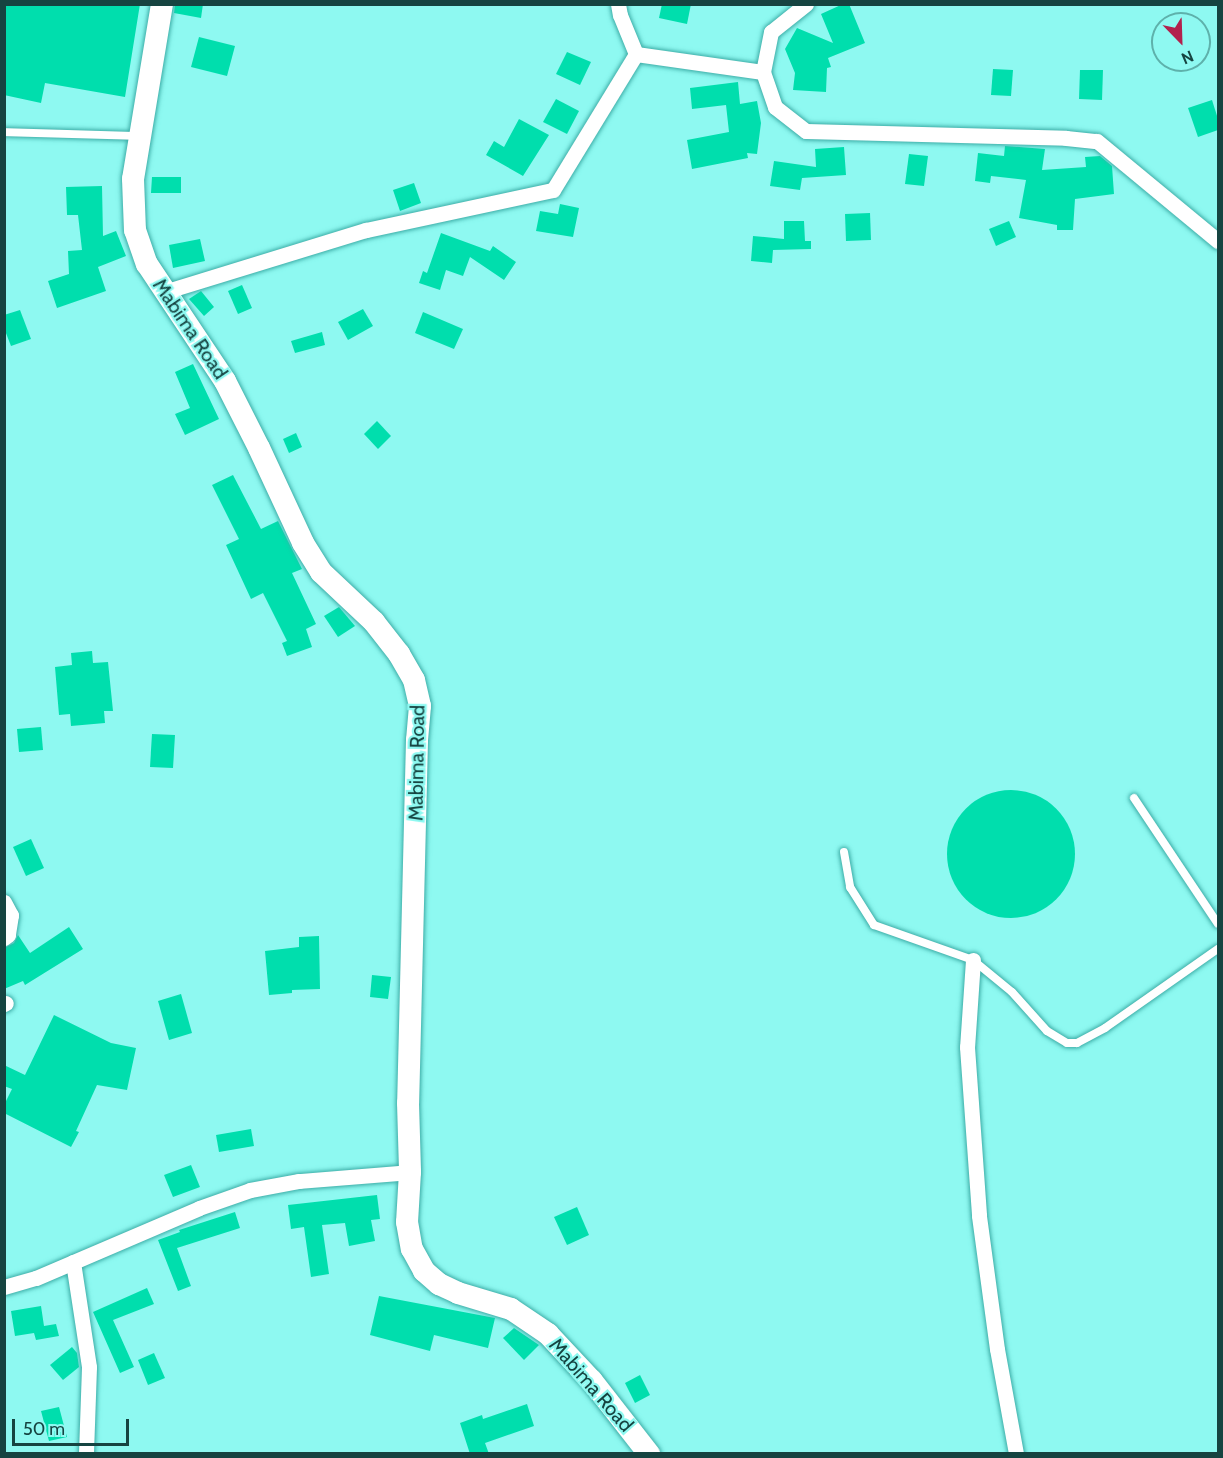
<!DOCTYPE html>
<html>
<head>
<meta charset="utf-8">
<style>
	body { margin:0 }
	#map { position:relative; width:1223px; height:1458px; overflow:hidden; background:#8ef9f1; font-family:Cabin,sans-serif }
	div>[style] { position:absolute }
	.building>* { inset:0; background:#00dead }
	.round { border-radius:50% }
	.roads { filter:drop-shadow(0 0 2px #3dada7) drop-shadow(0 0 2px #3dada7) }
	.service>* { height:8px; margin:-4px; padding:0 4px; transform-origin:4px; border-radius:4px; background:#fff }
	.minor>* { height:15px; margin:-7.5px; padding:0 7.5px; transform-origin:7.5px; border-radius:7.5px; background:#fff }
	.primary>* { height:22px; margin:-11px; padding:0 11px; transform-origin:11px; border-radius:11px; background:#fff }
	span { translate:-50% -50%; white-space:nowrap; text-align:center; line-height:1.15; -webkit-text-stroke:4.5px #8ef9f1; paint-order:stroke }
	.street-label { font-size:20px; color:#164441 }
	.frame { position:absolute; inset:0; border:6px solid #164441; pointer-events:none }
	.north { position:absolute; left:1151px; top:12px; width:60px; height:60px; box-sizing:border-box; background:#8ef9f1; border:2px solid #5eb1ab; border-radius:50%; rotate:157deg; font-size:16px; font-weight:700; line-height:24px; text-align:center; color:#164441 }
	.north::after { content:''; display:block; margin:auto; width:21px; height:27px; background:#b2214d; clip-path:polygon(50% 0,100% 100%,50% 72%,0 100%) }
	.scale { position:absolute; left:12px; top:1419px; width:117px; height:27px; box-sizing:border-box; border:3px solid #164441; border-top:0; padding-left:8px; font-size:18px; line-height:21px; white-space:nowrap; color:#164441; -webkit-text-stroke:4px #8ef9f1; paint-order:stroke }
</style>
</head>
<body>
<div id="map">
	<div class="building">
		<i style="clip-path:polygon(4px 4px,140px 4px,125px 97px,45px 83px,41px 103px,4px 95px)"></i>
		<i style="clip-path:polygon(175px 4px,203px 4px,201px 18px,174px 13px)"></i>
		<i style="clip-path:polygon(662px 4px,691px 4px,687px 24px,659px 18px)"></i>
		<i style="clip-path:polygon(843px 4px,849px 4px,865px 43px,828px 58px,831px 67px,827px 68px,826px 92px,793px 90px,795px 73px,785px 49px,797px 28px,833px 43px,821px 14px)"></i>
		<i style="clip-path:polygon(199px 37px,235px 46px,227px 76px,191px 67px)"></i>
		<i style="clip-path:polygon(567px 52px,591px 62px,580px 85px,556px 74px)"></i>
		<i style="clip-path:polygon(993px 69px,1013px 70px,1011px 96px,991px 95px)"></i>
		<i style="clip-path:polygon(1080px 70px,1103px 70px,1102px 100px,1079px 99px)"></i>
		<i style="clip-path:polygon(738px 82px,740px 104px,757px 101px,761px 123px,757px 154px,747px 153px,748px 158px,692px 169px,687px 140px,729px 132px,726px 105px,692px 109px,690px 88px)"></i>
		<i style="clip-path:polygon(556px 99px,579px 111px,567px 134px,543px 122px)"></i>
		<i style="clip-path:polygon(1212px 100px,1218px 119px,1218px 130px,1198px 137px,1188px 108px)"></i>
		<i style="clip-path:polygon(519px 119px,549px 135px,523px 176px,486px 155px,494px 141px,504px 147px)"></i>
		<i style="clip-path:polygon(1005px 146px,1045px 149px,1042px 170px,1086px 167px,1085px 157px,1100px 156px,1112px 166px,1114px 194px,1075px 199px,1073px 230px,1057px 230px,1057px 225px,1019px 218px,1026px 180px,991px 176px,990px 183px,975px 181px,978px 153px,1004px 156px)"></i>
		<i style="clip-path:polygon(844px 147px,846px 175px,802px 178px,800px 190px,770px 186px,774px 161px,816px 167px,815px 149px)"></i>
		<i style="clip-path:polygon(909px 154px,928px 156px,924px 186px,905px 184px)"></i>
		<i style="clip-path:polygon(152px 177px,181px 177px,181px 193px,151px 193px)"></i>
		<i style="clip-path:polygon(414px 183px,421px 203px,400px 211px,393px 190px)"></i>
		<i style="clip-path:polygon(102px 186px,103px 236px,116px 231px,126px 256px,98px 267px,106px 291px,57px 308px,48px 281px,69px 274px,68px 251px,82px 250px,78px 215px,67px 215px,66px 187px)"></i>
		<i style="clip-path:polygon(560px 204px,579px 208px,573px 237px,536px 231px,540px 211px,558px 214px)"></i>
		<i style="clip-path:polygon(870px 213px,871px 240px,846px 241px,845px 214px)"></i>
		<i style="clip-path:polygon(784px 221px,804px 221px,805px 241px,811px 241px,811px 249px,773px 250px,772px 263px,751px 261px,753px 236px,784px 239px)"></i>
		<i style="clip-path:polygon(1009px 221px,1016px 237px,996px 246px,989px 229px)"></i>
		<i style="clip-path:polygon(441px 233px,490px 251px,493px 246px,516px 262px,504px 280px,470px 257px,463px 276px,446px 270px,440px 290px,419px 283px,423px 271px,427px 273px)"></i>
		<i style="clip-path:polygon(200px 239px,205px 261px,173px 268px,169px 245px)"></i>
		<i style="clip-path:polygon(242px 285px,252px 308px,238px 314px,228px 291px)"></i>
		<i style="clip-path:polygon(201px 291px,214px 307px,204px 316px,189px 299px)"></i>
		<i style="clip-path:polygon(363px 309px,373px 326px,348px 340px,338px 322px)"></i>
		<i style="clip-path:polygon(20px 310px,31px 339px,11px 346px,4px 328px,4px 315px)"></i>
		<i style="clip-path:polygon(423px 312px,463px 329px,454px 349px,415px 333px)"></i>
		<i style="clip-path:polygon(322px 332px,325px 345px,295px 353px,291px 341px)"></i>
		<i style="clip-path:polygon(193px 364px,219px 419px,185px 435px,175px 414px,190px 408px,175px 372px)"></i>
		<i style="clip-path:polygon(377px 421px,391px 436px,378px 449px,364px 434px)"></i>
		<i style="clip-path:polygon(296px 433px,302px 447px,289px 453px,283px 439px)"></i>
		<i style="clip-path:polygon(233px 475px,261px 529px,278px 521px,302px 569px,292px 573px,316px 624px,306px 629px,312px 647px,287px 656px,282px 643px,287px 641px,263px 593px,251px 599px,226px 545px,239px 539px,212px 485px)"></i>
		<i style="clip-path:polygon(339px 607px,355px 626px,338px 637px,324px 616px)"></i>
		<i style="clip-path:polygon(92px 651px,93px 663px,108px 662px,113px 711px,104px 711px,105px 723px,71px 726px,70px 714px,59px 715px,55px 667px,72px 665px,71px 653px)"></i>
		<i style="clip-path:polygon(41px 727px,43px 750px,19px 752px,17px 729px)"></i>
		<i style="clip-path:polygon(152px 734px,175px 735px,173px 768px,150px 767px)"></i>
		<i class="round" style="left:947px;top:790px;width:128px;height:128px"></i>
		<i style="clip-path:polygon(31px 839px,44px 868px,26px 876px,13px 847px)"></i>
		<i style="clip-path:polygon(69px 927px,83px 949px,25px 985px,23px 981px,4px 989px,4px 948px,14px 943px,18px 935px,30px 953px)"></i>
		<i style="clip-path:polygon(319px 936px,320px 989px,292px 990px,292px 993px,269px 995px,265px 951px,299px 947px,299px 937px)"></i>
		<i style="clip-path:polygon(372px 975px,391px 977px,388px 999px,370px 997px)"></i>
		<i style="clip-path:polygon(181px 994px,192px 1033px,169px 1040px,158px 1001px)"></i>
		<i style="clip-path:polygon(54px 1015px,111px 1043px,136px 1048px,127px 1090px,97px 1085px,76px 1131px,79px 1132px,71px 1147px,4px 1113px,4px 1105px,12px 1089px,4px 1086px,4px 1065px,25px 1075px)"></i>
		<i style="clip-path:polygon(251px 1129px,254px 1146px,219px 1152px,216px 1135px)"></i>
		<i style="clip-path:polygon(191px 1165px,200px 1187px,173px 1197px,164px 1175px)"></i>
		<i style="clip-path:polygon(377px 1195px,380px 1219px,371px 1220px,375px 1241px,349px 1246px,345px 1223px,322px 1225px,329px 1274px,311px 1277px,304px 1227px,291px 1229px,288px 1205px)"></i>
		<i style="clip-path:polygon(577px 1207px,589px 1235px,567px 1245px,554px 1217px)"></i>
		<i style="clip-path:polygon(235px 1212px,240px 1228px,177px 1248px,191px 1286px,178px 1291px,158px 1240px,180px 1232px,179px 1230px)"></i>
		<i style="clip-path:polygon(147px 1288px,154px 1304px,113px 1320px,134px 1367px,120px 1373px,93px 1312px)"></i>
		<i style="clip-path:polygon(379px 1296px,495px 1318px,488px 1348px,434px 1335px,430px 1351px,370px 1335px)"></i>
		<i style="clip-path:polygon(41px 1306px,44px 1326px,56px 1324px,59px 1336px,36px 1340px,34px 1333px,15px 1336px,11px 1311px)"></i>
		<i style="clip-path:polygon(514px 1328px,539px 1345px,524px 1360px,503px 1338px)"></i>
		<i style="clip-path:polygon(72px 1347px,77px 1353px,79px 1367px,63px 1380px,50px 1365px)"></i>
		<i style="clip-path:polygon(154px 1353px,165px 1378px,148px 1385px,138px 1360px)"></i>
		<i style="clip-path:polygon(640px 1375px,650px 1395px,635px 1403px,625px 1383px)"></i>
		<i style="clip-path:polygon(527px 1404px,534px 1426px,485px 1443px,489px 1454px,470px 1454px,460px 1423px,482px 1415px,483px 1419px)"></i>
		<i style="clip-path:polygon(59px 1407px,67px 1437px,49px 1441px,41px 1411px)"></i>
	</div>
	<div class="roads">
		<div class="service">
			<i style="left:4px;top:132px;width:135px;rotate:1.7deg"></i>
			<i style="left:1134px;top:798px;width:151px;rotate:56.3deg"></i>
			<i style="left:844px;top:852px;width:36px;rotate:80deg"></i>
			<i style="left:850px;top:887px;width:45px;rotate:57.7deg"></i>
			<i style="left:874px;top:925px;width:105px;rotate:19.5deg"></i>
			<i style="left:973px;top:960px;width:50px;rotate:39.4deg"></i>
			<i style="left:1012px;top:992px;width:52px;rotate:48.1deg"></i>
			<i style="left:1047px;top:1031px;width:23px;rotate:31deg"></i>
			<i style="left:1067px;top:1043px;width:10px"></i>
			<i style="left:1077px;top:1043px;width:32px;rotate:-28deg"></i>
			<i style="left:1105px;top:1028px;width:138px;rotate:-35deg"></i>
		</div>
		<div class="minor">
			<i style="left:618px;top:4px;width:11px;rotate:80deg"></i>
			<i style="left:620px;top:15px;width:42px;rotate:67.7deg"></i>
			<i style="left:763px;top:72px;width:37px;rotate:71deg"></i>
			<i style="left:775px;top:107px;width:39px;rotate:38deg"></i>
			<i style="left:806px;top:131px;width:260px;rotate:1.5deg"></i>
			<i style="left:1066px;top:138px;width:31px;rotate:6deg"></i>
			<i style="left:1097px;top:141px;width:157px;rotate:39.6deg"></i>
			<i style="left:164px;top:292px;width:211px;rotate:-17.1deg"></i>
			<i style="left:366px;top:230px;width:191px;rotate:-12.1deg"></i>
			<i style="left:553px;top:190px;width:159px;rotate:-58.6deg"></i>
			<i style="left:636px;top:54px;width:128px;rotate:8.1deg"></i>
			<i style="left:763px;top:72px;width:41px;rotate:-78.7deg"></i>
			<i style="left:771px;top:32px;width:45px;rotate:-38.7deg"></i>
			<i style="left:4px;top:902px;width:15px;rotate:62deg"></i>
			<i style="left:11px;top:915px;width:20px;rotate:99deg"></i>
			<i style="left:8px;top:935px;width:5px;rotate:143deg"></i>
			<i style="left:973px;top:960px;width:87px;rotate:93.9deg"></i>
			<i style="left:967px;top:1047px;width:169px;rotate:85.9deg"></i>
			<i style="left:979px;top:1216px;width:134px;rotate:82.3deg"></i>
			<i style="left:997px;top:1349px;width:107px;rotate:79.7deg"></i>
			<i style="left:4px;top:1004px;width:2px;rotate:-27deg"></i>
			<i style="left:73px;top:1262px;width:106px;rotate:81.3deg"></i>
			<i style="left:89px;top:1367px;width:87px;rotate:92deg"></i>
			<i style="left:4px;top:1287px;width:33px;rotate:-16deg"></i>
			<i style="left:36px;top:1278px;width:177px;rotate:-23.2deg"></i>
			<i style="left:199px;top:1208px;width:54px;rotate:-19.4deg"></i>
			<i style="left:250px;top:1190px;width:50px;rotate:-10.4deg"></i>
			<i style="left:299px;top:1181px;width:111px;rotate:-4.6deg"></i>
		</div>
		<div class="primary">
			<i style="left:162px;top:4px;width:177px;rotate:99.4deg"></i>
			<i style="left:133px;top:179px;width:51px;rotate:87.8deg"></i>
			<i style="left:135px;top:230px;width:36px;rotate:71deg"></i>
			<i style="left:147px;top:264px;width:141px;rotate:56.3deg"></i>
			<i style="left:225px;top:381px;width:75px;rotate:63.1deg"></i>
			<i style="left:259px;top:448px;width:105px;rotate:65.1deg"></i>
			<i style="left:303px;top:543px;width:34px;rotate:58deg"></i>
			<i style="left:321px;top:572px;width:73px;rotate:43.3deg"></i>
			<i style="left:374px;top:622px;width:41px;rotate:52deg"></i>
			<i style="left:399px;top:654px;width:30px;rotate:60deg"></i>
			<i style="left:414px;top:680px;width:27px;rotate:77deg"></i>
			<i style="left:420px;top:706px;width:34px;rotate:95deg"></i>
			<i style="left:417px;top:740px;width:363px;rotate:91.4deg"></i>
			<i style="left:408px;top:1103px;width:69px;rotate:88.3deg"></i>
			<i style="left:410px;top:1172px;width:50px;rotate:93.4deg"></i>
			<i style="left:407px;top:1222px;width:27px;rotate:80deg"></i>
			<i style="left:412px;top:1249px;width:25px;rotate:61deg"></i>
			<i style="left:424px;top:1271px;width:20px;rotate:41deg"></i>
			<i style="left:439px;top:1284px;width:21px;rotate:25deg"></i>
			<i style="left:458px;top:1293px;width:55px;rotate:16.8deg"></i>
			<i style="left:511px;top:1309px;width:45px;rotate:34deg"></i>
			<i style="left:548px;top:1334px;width:64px;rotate:46.9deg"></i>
			<i style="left:592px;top:1381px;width:93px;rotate:52deg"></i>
		</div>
	</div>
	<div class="street-label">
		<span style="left:190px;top:329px;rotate:56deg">Mabima Road</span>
		<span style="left:417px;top:763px;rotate:-89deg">Mabima Road</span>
		<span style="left:591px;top:1385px;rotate:49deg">Mabima Road</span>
	</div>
	<div class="frame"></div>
	<div class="north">N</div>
	<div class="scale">50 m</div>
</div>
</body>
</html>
